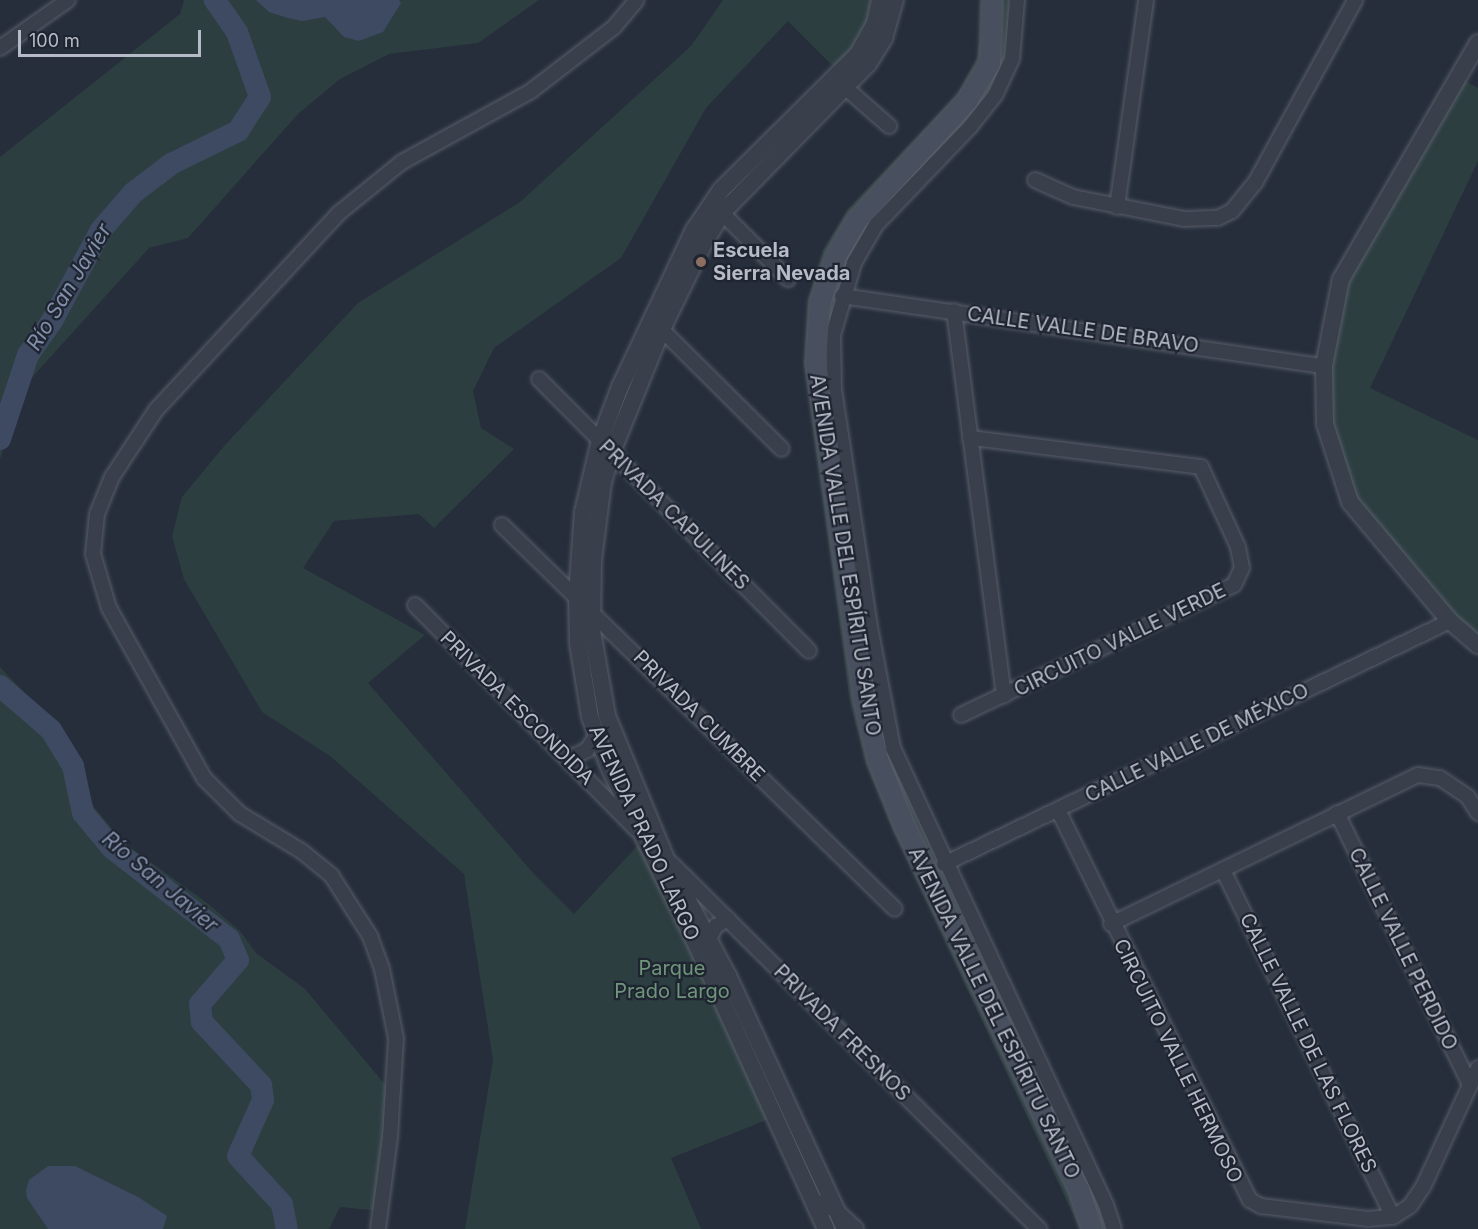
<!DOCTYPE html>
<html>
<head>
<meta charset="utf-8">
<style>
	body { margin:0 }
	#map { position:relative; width:1478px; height:1229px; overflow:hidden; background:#262e3b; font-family:Inter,sans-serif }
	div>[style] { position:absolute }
	.green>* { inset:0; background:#2c3e40 }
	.water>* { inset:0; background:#3e4a62 }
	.river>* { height:22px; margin:-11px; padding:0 11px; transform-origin:11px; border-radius:11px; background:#3e4a62 }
	.roads { filter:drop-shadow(0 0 2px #585e69) drop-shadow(0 0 2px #585e69) }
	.minor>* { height:14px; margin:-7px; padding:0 7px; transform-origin:7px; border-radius:7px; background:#3a404b }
	.tertiary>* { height:16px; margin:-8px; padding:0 8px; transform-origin:8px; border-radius:8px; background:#3a404b }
	.secondary>* { height:20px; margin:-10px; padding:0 10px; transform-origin:10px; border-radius:10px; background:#484f5e }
	.dots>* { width:16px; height:16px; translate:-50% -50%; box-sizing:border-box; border:3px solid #1f2530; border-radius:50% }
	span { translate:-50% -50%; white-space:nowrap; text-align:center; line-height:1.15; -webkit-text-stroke:4.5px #1f2530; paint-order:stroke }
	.poi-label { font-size:20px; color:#b6bbc7; font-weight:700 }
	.left { translate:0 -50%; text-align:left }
	.street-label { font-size:20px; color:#b6bbc7 }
	.park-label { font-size:20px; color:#6f957b }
	.water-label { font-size:21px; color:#818fab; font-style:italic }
	.scale { position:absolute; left:18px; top:30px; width:183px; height:27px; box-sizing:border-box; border:3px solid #b6bbc7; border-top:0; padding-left:8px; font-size:18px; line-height:21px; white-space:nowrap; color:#b6bbc7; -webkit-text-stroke:4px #1f2530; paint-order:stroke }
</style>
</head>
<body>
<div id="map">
	<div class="green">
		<i style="clip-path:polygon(184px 0,539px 0,478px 43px,389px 54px,340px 79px,298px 114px,188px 238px,149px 248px,27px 383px,0 459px,0 157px,180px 14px)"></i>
		<i style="clip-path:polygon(723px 0,880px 0,875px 23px,837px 70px,788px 21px,706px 108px,621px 258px,494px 348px,473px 391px,481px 428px,514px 449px,434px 528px,419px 514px,334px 521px,303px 568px,425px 635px,368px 683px,534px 874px,574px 914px,642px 841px,779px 1115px,671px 1158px,701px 1229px,465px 1229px,493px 1060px,464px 874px,330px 756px,262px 712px,184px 579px,172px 536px,182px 497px,225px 445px,358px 303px,520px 202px,691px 46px)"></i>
		<i style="clip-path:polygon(984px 0,1017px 0,1018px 15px,996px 94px,876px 225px,833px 335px,893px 748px,1114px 1229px,1080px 1229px,894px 833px,866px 764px,850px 701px,804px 364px,808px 299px,823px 250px,848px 209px,958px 93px,976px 59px,986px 12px)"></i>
		<i style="clip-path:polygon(1458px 77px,1478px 88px,1478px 161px,1370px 388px,1478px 440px,1478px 645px,1368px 528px,1325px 424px,1341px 279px)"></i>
		<i style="clip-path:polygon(0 667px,68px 738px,94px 807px,123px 842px,207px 903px,240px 931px,256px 953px,305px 989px,393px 1094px,381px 1211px,340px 1207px,329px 1229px,0 1229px)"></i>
	</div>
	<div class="water">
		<i style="clip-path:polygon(256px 0,399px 0,401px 3px,383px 32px,359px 41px,344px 37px,325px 17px,302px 21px,288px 18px,269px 12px)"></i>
		<i style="clip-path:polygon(48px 1166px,75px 1166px,138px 1197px,167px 1216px,163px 1229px,48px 1229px,27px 1198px,26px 1190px,29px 1180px)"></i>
	</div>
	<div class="river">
		<i style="left:0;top:439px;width:89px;rotate:-71.6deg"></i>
		<i style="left:28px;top:355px;width:42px;rotate:-54.8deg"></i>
		<i style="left:52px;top:321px;width:103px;rotate:-61.7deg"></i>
		<i style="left:101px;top:230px;width:49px;rotate:-49.1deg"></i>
		<i style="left:133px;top:193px;width:48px;rotate:-37.3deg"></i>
		<i style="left:171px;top:164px;width:75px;rotate:-26.2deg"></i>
		<i style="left:238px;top:131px;width:40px;rotate:-57.1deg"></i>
		<i style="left:260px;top:97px;width:69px;rotate:-109.5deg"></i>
		<i style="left:237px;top:32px;width:39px;rotate:-125deg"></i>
		<i style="left:0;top:686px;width:67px;rotate:40.8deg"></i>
		<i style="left:51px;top:730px;width:42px;rotate:58.6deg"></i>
		<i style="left:73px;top:766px;width:48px;rotate:78deg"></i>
		<i style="left:83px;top:813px;width:45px;rotate:50.4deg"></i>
		<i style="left:112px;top:848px;width:148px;rotate:37.9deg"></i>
		<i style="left:229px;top:939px;width:23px;rotate:67deg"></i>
		<i style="left:238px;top:960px;width:58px;rotate:130.8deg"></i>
		<i style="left:200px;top:1004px;width:18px;rotate:84deg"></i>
		<i style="left:202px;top:1022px;width:86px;rotate:46.9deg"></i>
		<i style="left:261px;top:1085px;width:15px;rotate:82deg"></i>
		<i style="left:263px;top:1100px;width:61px;rotate:114.1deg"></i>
		<i style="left:238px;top:1156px;width:65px;rotate:47.5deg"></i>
		<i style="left:282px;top:1204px;width:25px;rotate:79deg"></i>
	</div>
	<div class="roads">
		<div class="minor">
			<i style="left:1017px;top:0;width:59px;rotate:94.8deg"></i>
			<i style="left:1012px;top:59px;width:38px;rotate:115deg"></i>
			<i style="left:996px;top:94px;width:42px;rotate:128.2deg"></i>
			<i style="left:970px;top:127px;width:136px;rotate:133.8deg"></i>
			<i style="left:876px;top:225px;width:44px;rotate:120.1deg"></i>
			<i style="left:854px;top:263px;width:75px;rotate:106.3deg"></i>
			<i style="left:833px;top:335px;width:54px;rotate:88.9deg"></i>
			<i style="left:834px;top:389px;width:241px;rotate:81.4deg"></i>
			<i style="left:870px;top:627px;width:123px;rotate:79.2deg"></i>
			<i style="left:893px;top:748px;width:504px;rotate:65.01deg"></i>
			<i style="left:1106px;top:1205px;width:25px;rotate:72deg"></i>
			<i style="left:0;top:48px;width:83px;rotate:-35.2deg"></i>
			<i style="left:839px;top:82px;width:67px;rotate:41.3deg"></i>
			<i style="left:1035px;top:180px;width:42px;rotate:24.1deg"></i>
			<i style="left:1073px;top:197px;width:113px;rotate:11.2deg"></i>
			<i style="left:1184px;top:219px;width:34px;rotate:-2deg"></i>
			<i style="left:1218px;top:218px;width:16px;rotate:-27deg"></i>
			<i style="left:1232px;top:211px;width:36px;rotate:-51deg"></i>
			<i style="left:1255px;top:183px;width:209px;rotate:-61.3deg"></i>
			<i style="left:716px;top:207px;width:102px;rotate:45deg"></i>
			<i style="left:1117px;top:207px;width:209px;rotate:-82deg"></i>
			<i style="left:842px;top:296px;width:487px;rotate:8.3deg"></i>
			<i style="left:954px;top:311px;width:388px;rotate:82.6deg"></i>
			<i style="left:656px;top:324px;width:177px;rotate:44.8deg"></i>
			<i style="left:539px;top:379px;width:383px;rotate:45.2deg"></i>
			<i style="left:502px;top:525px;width:549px;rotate:44.34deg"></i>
			<i style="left:415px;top:605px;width:316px;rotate:45.4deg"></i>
			<i style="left:961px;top:715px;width:302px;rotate:-25.5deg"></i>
			<i style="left:1234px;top:585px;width:19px;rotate:-65deg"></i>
			<i style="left:1242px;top:568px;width:21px;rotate:-101deg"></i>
			<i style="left:1238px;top:547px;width:88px;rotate:-114.8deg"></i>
			<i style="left:1201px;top:467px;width:233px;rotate:-172.8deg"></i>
			<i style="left:567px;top:759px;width:22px;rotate:-24deg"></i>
			<i style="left:587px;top:750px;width:18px;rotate:-56deg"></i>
			<i style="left:1058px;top:810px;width:435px;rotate:63.8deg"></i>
			<i style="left:1250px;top:1200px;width:13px;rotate:29deg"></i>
			<i style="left:1261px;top:1206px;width:108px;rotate:6.9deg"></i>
			<i style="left:1368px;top:1219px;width:25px;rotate:-5deg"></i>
			<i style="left:1393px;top:1217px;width:20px;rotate:-33deg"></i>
			<i style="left:1410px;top:1206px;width:23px;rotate:-56deg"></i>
			<i style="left:1423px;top:1187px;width:131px;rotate:-65.2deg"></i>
			<i style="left:1337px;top:813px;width:303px;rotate:63.9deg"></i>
			<i style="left:672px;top:864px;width:518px;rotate:44.84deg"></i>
			<i style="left:944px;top:864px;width:561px;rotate:-25.65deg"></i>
			<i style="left:1223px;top:870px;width:386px;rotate:63.9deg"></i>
			<i style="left:1111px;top:924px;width:341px;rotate:-25.9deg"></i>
			<i style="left:1418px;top:775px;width:22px;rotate:8deg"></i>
			<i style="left:1440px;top:778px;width:34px;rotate:34deg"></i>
			<i style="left:1468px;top:797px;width:19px;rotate:58deg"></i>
			<i style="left:709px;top:939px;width:15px;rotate:-62deg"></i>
			<i style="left:716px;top:926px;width:14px;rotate:-30deg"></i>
			<i style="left:815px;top:1201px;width:24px;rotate:24deg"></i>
			<i style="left:837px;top:1211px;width:26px;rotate:43deg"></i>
			<i style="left:378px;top:1229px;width:93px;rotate:-82.6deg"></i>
			<i style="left:390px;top:1137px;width:99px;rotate:-86.5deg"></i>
			<i style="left:396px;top:1038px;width:70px;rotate:-101.5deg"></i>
			<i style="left:382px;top:969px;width:35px;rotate:-110deg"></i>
			<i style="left:370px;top:936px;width:72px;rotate:-122.6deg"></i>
			<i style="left:331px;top:875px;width:36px;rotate:-141deg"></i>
			<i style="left:303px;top:852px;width:74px;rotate:-148.9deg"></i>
			<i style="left:240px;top:814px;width:51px;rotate:-135deg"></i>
			<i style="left:204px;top:778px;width:195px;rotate:-119.2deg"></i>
			<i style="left:109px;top:608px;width:56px;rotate:-106.5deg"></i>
			<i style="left:93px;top:554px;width:40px;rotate:-84.3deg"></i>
			<i style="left:97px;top:514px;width:40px;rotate:-68deg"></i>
			<i style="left:112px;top:477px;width:80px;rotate:-56.7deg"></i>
			<i style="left:156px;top:410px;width:269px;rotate:-47.1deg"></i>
			<i style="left:339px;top:213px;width:81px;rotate:-39deg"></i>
			<i style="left:402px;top:162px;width:147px;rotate:-28.8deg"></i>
			<i style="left:531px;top:91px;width:105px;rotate:-37.6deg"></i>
			<i style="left:614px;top:27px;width:35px;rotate:-50deg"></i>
		</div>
		<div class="tertiary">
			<i style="left:1478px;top:43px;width:273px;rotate:120.1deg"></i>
			<i style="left:1341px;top:279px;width:89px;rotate:101.1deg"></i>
			<i style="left:1324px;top:366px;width:58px;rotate:89deg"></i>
			<i style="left:1325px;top:424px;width:82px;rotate:72.2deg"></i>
			<i style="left:1350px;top:502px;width:155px;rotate:50deg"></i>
			<i style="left:1450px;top:621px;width:37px;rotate:41deg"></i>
			<i style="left:826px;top:1229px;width:304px;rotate:-114.5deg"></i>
			<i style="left:700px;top:952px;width:206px;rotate:-116.2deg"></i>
			<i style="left:609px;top:767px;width:53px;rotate:-110.8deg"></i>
			<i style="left:590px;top:717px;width:75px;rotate:-99.2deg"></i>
			<i style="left:578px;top:643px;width:48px;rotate:-91.2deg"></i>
			<i style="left:577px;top:595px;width:83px;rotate:-85.9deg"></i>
			<i style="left:583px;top:512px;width:74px;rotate:-76.7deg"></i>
			<i style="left:600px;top:440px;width:57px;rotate:-69.3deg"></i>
			<i style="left:620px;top:387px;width:174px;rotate:-64.8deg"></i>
			<i style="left:694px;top:230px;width:48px;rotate:-56deg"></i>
			<i style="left:721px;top:190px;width:193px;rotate:-44.8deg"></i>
			<i style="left:858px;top:54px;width:35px;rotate:-61deg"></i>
			<i style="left:875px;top:23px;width:24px;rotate:-78deg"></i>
			<i style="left:845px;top:1229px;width:279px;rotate:-114.8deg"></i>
			<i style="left:728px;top:976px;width:132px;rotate:-117.9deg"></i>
			<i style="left:666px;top:859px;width:155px;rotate:-112.4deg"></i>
			<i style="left:607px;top:716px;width:86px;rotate:-100deg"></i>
			<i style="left:592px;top:631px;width:71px;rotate:-89.2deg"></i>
			<i style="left:593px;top:560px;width:79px;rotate:-82.7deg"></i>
			<i style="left:603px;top:482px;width:31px;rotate:-73deg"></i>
			<i style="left:612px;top:452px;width:133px;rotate:-67.9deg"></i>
			<i style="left:662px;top:329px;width:93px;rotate:-64deg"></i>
			<i style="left:703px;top:245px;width:37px;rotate:-59deg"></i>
			<i style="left:722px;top:213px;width:209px;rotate:-45.6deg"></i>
			<i style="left:868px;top:64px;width:31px;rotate:-58deg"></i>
			<i style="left:884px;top:38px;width:40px;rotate:-74deg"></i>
		</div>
		<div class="secondary">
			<i style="left:992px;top:0;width:63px;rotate:91.8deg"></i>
			<i style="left:990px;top:63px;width:44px;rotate:121.2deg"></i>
			<i style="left:967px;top:101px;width:162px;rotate:132.7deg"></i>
			<i style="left:857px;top:220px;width:42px;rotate:120.3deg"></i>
			<i style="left:836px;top:256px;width:50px;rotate:108.8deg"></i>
			<i style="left:820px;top:303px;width:60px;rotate:93.8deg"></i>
			<i style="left:816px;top:363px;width:340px;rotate:81.9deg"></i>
			<i style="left:864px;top:700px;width:62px;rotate:76.9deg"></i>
			<i style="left:878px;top:760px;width:72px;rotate:68.1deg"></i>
			<i style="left:905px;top:827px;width:403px;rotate:64.4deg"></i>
			<i style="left:1079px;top:1190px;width:41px;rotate:71.6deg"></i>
		</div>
	</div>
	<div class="dots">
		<i style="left:701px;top:262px;background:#8d6e63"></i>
	</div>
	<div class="poi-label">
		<span class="left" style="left:713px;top:262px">Escuela<br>Sierra Nevada</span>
	</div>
	<div class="street-label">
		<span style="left:1083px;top:330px;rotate:8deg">CALLE VALLE DE BRAVO</span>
		<span style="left:674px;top:515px;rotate:45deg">PRIVADA CAPULINES</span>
		<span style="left:845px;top:555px;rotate:81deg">AVENIDA VALLE DEL ESPÍRITU SANTO</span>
		<span style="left:1120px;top:640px;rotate:-26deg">CIRCUITO VALLE VERDE</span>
		<span style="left:517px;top:708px;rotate:45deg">PRIVADA ESCONDIDA</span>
		<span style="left:699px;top:716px;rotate:45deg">PRIVADA CUMBRE</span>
		<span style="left:1197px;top:743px;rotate:-26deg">CALLE VALLE DE MÉXICO</span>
		<span style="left:644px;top:833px;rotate:65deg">AVENIDA PRADO LARGO</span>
		<span style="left:1403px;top:949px;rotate:64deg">CALLE VALLE PERDIDO</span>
		<span style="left:994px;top:1013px;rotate:64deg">AVENIDA VALLE DEL ESPÍRITU SANTO</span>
		<span style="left:842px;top:1033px;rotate:45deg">PRIVADA FRESNOS</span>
		<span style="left:1308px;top:1043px;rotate:64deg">CALLE VALLE DE LAS FLORES</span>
		<span style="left:1178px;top:1061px;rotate:64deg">CIRCUITO VALLE HERMOSO</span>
	</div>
	<div class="park-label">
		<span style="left:672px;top:980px">Parque<br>Prado Largo</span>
	</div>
	<div class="water-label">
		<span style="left:69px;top:287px;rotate:-59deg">Río San Javier</span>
		<span style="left:160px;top:882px;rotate:40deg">Río San Javier</span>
	</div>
	<div class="scale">100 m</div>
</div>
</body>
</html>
